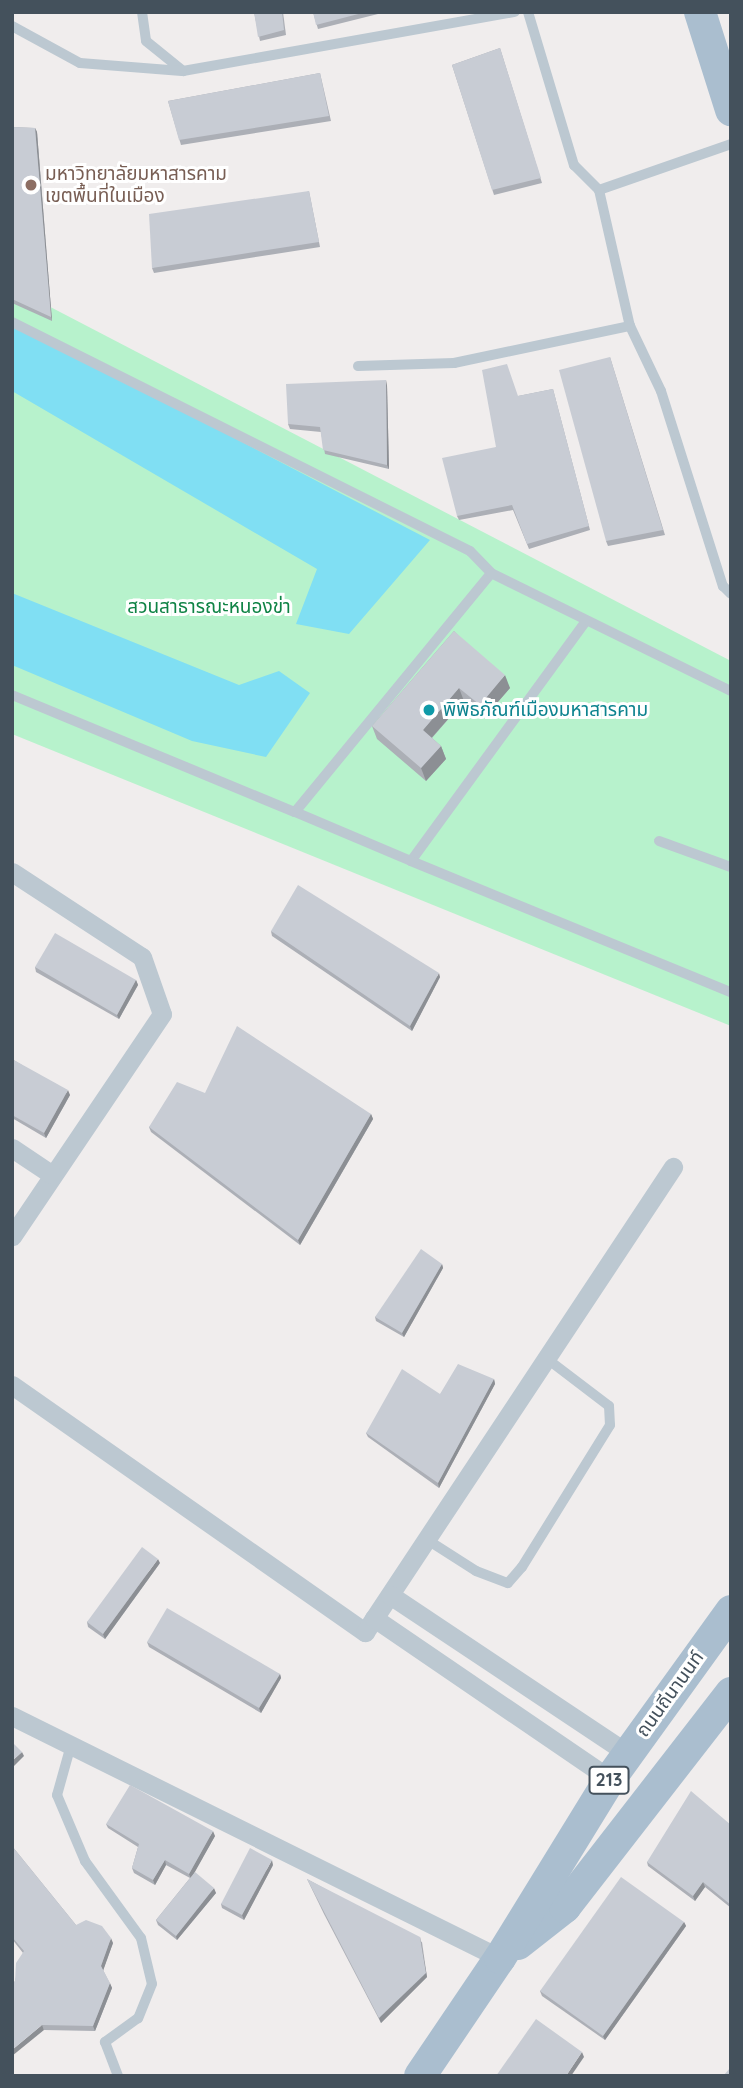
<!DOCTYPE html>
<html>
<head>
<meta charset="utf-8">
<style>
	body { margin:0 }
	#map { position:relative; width:743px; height:2088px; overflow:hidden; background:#f0eded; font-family:Quicksand,"Noto Sans Thai",sans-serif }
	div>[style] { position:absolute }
	.green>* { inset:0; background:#b7f2cc }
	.water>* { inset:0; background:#80dff3 }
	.lane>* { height:10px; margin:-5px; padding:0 5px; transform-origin:5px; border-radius:5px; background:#bcc8d1 }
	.street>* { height:19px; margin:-9.5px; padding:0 9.5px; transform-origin:9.5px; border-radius:9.5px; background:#bcc8d1 }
	.primary>* { height:32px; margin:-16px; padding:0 16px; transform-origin:16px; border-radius:16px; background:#aabecf }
	.wall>* { inset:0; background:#acafb6 }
	.shaded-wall>* { inset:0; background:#8c8f94 }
	.building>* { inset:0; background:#c8ccd4 }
	.dots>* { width:19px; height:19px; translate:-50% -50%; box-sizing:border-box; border:4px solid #fff; border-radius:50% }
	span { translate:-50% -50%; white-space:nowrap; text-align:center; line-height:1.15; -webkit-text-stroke:6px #fff; paint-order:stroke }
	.shield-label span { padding:2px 5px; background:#fff; border:2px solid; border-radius:5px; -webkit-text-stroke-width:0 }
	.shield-label { font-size:18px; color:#44515c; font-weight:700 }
	.education-label { font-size:19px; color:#785e54 }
	.left { translate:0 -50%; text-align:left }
	.park-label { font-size:19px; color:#0f8345 }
	.culture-label { font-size:19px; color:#0d838f }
	.street-label { font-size:19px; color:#44515c }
	.frame { position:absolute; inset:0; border:14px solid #44515c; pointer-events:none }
</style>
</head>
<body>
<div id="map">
	<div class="green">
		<i style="clip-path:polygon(12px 287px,731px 661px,731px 1026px,12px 734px)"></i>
	</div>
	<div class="water">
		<i style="clip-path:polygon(12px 322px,430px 540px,349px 634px,296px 624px,317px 569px,12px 391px)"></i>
		<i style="clip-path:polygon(12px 593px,239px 685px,279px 671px,310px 693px,266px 757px,192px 741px,12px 665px)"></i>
	</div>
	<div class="lane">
		<i style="left:142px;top:12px;width:29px;rotate:82deg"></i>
		<i style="left:146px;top:41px;width:48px;rotate:39deg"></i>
		<i style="left:183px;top:71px;width:337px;rotate:-10.1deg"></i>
		<i style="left:528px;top:12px;width:160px;rotate:73.3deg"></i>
		<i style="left:574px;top:165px;width:35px;rotate:45deg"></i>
		<i style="left:599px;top:190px;width:140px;rotate:-19.2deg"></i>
		<i style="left:12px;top:26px;width:77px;rotate:28.6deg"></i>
		<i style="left:80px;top:63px;width:102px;rotate:4.5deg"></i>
		<i style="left:599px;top:190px;width:139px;rotate:77.2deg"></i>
		<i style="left:630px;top:326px;width:72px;rotate:64.5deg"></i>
		<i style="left:661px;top:391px;width:205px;rotate:72.4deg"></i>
		<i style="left:723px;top:586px;width:11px;rotate:45deg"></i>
		<i style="left:12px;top:322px;width:512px;rotate:26.57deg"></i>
		<i style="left:470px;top:551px;width:30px;rotate:46deg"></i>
		<i style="left:358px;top:366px;width:96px;rotate:-1.8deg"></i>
		<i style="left:454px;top:363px;width:180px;rotate:-11.9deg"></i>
		<i style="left:586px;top:621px;width:297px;rotate:126.1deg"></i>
		<i style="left:411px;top:861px;width:346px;rotate:22.3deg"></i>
		<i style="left:12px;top:695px;width:306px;rotate:22.5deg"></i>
		<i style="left:659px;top:841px;width:77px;rotate:19.9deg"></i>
		<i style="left:411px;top:861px;width:126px;rotate:-157.1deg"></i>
		<i style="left:295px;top:812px;width:309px;rotate:-50.6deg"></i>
		<i style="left:491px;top:573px;width:267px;rotate:26.2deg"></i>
		<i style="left:426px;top:1539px;width:59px;rotate:32.6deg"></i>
		<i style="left:476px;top:1571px;width:34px;rotate:21deg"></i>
		<i style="left:508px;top:1583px;width:21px;rotate:-49deg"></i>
		<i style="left:522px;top:1567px;width:167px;rotate:-58.2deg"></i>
		<i style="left:610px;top:1425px;width:19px;rotate:-93deg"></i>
		<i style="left:609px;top:1406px;width:79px;rotate:-142.7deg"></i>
		<i style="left:71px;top:1745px;width:52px;rotate:105.6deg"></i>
		<i style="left:57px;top:1795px;width:72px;rotate:67deg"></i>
		<i style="left:85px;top:1861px;width:95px;rotate:54deg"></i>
		<i style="left:141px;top:1938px;width:47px;rotate:76.6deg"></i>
		<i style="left:152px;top:1984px;width:37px;rotate:112deg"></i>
		<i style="left:138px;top:2018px;width:41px;rotate:144deg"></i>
		<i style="left:105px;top:2042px;width:36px;rotate:69deg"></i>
	</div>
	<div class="street">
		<i style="left:12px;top:872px;width:155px;rotate:33.2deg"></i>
		<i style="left:142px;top:957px;width:60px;rotate:70.7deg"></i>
		<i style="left:162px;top:1014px;width:268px;rotate:124deg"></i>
		<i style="left:12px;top:1148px;width:47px;rotate:33.7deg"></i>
		<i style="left:12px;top:1385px;width:431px;rotate:35deg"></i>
		<i style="left:365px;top:1632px;width:558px;rotate:-56.48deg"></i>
		<i style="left:390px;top:1595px;width:286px;rotate:33.7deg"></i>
		<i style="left:374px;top:1618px;width:286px;rotate:34.3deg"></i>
		<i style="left:12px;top:1716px;width:545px;rotate:26.38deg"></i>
	</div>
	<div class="primary">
		<i style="left:700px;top:12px;width:103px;rotate:72.4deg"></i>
		<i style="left:518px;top:1944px;width:60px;rotate:-38.2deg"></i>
		<i style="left:565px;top:1907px;width:271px;rotate:-52.2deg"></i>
		<i style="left:420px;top:2076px;width:143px;rotate:-55.9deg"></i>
		<i style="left:500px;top:1958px;width:210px;rotate:-58.4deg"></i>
		<i style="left:610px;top:1779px;width:207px;rotate:-54.2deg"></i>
	</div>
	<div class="wall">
		<i style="clip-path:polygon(254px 12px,283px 12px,286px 35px,260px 41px)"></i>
		<i style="clip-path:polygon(313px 12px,386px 12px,318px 29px)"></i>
		<i style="clip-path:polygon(500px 48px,542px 183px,494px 195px,452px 65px)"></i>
		<i style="clip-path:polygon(320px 73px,331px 121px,181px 145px,168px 101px)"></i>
		<i style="clip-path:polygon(12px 127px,35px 128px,37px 132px,52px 321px,12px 303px)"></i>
		<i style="clip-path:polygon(309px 191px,320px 247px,154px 273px,152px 268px)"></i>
		<i style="clip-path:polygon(610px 357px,665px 535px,608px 546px,606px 541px)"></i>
		<i style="clip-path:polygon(387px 385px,389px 469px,325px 454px,321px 432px,290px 429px,288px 424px)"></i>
		<i style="clip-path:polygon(553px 389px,590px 530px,529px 549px,513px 510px,459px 520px,457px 516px,496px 447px,518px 396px)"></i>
		<i style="clip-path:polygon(454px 631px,510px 688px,484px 718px,464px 701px,432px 738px,441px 746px,446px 759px,426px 781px,377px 739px,372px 726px)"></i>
		<i style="clip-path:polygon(271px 931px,440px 977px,412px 1031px,272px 936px)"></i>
		<i style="clip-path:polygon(35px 967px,136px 980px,138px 985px,119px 1019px,36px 972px)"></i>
		<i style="clip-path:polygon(12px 1059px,70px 1095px,46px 1138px,12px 1118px)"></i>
		<i style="clip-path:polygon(205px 1093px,371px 1114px,373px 1119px,300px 1245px,151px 1132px,149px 1127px)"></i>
		<i style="clip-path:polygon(442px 1264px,443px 1268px,404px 1337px,376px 1321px,375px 1317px)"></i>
		<i style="clip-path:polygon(494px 1379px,495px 1384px,439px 1488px,368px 1437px,366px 1433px,440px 1394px)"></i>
		<i style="clip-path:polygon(160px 1563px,105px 1639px,88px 1627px,87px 1622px)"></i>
		<i style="clip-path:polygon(147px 1642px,280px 1674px,281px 1678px,261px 1713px,149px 1647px)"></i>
		<i style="clip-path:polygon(106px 1824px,215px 1836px,192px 1876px,216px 1893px,177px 1940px,158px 1925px,156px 1920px,190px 1878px,166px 1865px,155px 1885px,134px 1873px,132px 1868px,138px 1847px,108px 1828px)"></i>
		<i style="clip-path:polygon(731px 1825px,731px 1908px,705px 1887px,695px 1901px,648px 1866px,647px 1862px)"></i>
		<i style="clip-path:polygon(12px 1846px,76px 1925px,113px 1943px,103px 1970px,112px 1988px,95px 2031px,44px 2030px,15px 1981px,23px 1953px,12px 1939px)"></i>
		<i style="clip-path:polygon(273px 1865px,244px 1920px,222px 1908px,221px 1904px)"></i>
		<i style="clip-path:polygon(307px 1879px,422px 1942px,427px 1977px,381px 2023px,324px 1914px)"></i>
		<i style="clip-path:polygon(684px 1922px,686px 1926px,605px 2040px,542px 1996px,540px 1991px)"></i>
	</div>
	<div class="shaded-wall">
		<i style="clip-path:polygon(35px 128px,37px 132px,52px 321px,51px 317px)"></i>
		<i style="clip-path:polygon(386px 380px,387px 385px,389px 469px,387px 465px)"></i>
		<i style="clip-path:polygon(505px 675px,510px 688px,484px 718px,480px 705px)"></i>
		<i style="clip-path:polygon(459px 688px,464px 701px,427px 743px,423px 730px)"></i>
		<i style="clip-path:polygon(441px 746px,446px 759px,426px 781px,421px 768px)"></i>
		<i style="clip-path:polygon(439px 973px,440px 977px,412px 1031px,410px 1026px)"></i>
		<i style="clip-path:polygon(136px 980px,138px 985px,119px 1019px,117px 1015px)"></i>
		<i style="clip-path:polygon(68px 1090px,70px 1095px,46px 1138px,44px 1133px)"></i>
		<i style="clip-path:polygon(371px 1114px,373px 1119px,300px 1245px,298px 1240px)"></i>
		<i style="clip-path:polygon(442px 1264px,443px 1268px,404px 1337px,402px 1333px)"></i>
		<i style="clip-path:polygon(494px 1379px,495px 1384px,439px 1488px,438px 1483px)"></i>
		<i style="clip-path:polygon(158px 1559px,160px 1563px,105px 1639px,103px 1634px)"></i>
		<i style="clip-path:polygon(280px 1674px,281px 1678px,261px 1713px,259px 1708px)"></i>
		<i style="clip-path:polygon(22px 1752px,24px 1756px,12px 1768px,12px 1761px)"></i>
		<i style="clip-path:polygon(213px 1831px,215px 1836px,191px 1879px,189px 1874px)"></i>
		<i style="clip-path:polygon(165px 1860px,166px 1865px,155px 1885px,153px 1880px)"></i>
		<i style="clip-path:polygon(272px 1860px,273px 1865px,244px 1920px,242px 1915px)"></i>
		<i style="clip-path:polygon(703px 1882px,705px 1887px,695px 1901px,693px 1896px)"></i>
		<i style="clip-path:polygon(214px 1888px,216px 1893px,177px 1940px,176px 1936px)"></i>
		<i style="clip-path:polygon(684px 1922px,686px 1926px,605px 2040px,603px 2036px)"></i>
		<i style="clip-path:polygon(420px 1937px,427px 1977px,381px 2023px,379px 2018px)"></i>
		<i style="clip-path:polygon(111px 1938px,113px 1943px,103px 1971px,101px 1966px)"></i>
		<i style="clip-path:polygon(110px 1983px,112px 1988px,95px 2031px,93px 2026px)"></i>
		<i style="clip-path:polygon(42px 2025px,44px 2030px,12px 2056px,12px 2050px)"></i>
		<i style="clip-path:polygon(582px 2052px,584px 2057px,571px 2076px,566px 2076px)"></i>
	</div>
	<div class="building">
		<i style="clip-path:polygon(254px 12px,282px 12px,284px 30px,258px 37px)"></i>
		<i style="clip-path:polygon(313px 12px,366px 12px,316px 25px)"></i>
		<i style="clip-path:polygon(500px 48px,541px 178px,492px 190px,452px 65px)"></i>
		<i style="clip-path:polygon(320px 73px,329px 116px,179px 140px,168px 101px)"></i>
		<i style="clip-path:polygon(12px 127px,35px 128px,51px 317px,12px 299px)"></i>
		<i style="clip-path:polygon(309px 191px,319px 242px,152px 268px,149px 214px)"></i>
		<i style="clip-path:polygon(610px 357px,663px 530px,606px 541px,559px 370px)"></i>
		<i style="clip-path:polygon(507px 364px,518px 396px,553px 389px,589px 526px,527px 544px,512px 505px,457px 516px,442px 458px,496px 447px,482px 370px)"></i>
		<i style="clip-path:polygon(386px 380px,387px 465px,323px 450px,320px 427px,288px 424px,286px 384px)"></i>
		<i style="clip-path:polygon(454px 631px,505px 675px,480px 705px,459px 688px,423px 730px,441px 746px,421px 768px,372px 726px)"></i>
		<i style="clip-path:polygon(298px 885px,439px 973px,410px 1026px,271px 931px)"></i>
		<i style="clip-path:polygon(55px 933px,136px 980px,117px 1015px,35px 967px)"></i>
		<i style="clip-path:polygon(237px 1026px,371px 1114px,298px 1240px,149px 1127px,177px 1082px,205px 1093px)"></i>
		<i style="clip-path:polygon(12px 1059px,68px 1090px,44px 1133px,12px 1115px)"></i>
		<i style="clip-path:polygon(421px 1249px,442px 1264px,402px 1333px,375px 1317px)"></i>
		<i style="clip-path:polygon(458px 1364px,494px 1379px,438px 1483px,366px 1433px,402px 1369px,440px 1394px)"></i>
		<i style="clip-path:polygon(142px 1547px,158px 1559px,103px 1634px,87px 1622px)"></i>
		<i style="clip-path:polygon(167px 1608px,280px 1674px,259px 1708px,147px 1642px)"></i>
		<i style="clip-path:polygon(12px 1742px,22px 1752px,12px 1761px)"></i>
		<i style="clip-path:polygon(130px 1785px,213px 1831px,189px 1874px,165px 1860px,153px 1880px,132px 1868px,139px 1844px,106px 1824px)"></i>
		<i style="clip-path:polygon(691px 1791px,731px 1825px,731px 1905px,703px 1882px,693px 1896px,647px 1862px)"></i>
		<i style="clip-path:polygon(12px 1846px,76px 1925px,86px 1920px,102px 1926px,111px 1938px,101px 1966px,110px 1983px,93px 2026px,42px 2025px,12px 2050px,12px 1983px,15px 1981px,16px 1963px,24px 1951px,12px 1937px)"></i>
		<i style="clip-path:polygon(250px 1848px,272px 1860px,242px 1915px,221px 1904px)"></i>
		<i style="clip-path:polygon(195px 1872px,214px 1888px,176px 1936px,156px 1920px)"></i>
		<i style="clip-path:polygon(621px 1877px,684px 1922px,603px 2036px,540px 1991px)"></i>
		<i style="clip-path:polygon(307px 1879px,420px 1937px,426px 1973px,379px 2018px)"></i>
		<i style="clip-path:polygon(536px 2019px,582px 2052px,566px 2076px,496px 2076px)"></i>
		<i style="clip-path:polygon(731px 2067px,731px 2076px,723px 2076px)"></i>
	</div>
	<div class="dots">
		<i style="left:31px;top:185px;background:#8d6e63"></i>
		<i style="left:429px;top:710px;background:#0f9aa8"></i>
	</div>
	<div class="shield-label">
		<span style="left:609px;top:1780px">213</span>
	</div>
	<div class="education-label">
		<span class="left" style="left:45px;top:185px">มหาวิทยาลัยมหาสารคาม<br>เขตพื้นที่ในเมือง</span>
	</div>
	<div class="park-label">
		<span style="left:209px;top:607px">สวนสาธารณะหนองข่า</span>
	</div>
	<div class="culture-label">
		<span class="left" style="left:443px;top:710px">พิพิธภัณฑ์เมืองมหาสารคาม</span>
	</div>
	<div class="street-label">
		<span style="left:670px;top:1694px;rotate:-54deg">ถนนถีนานนท์</span>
	</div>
	<div class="frame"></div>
</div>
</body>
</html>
